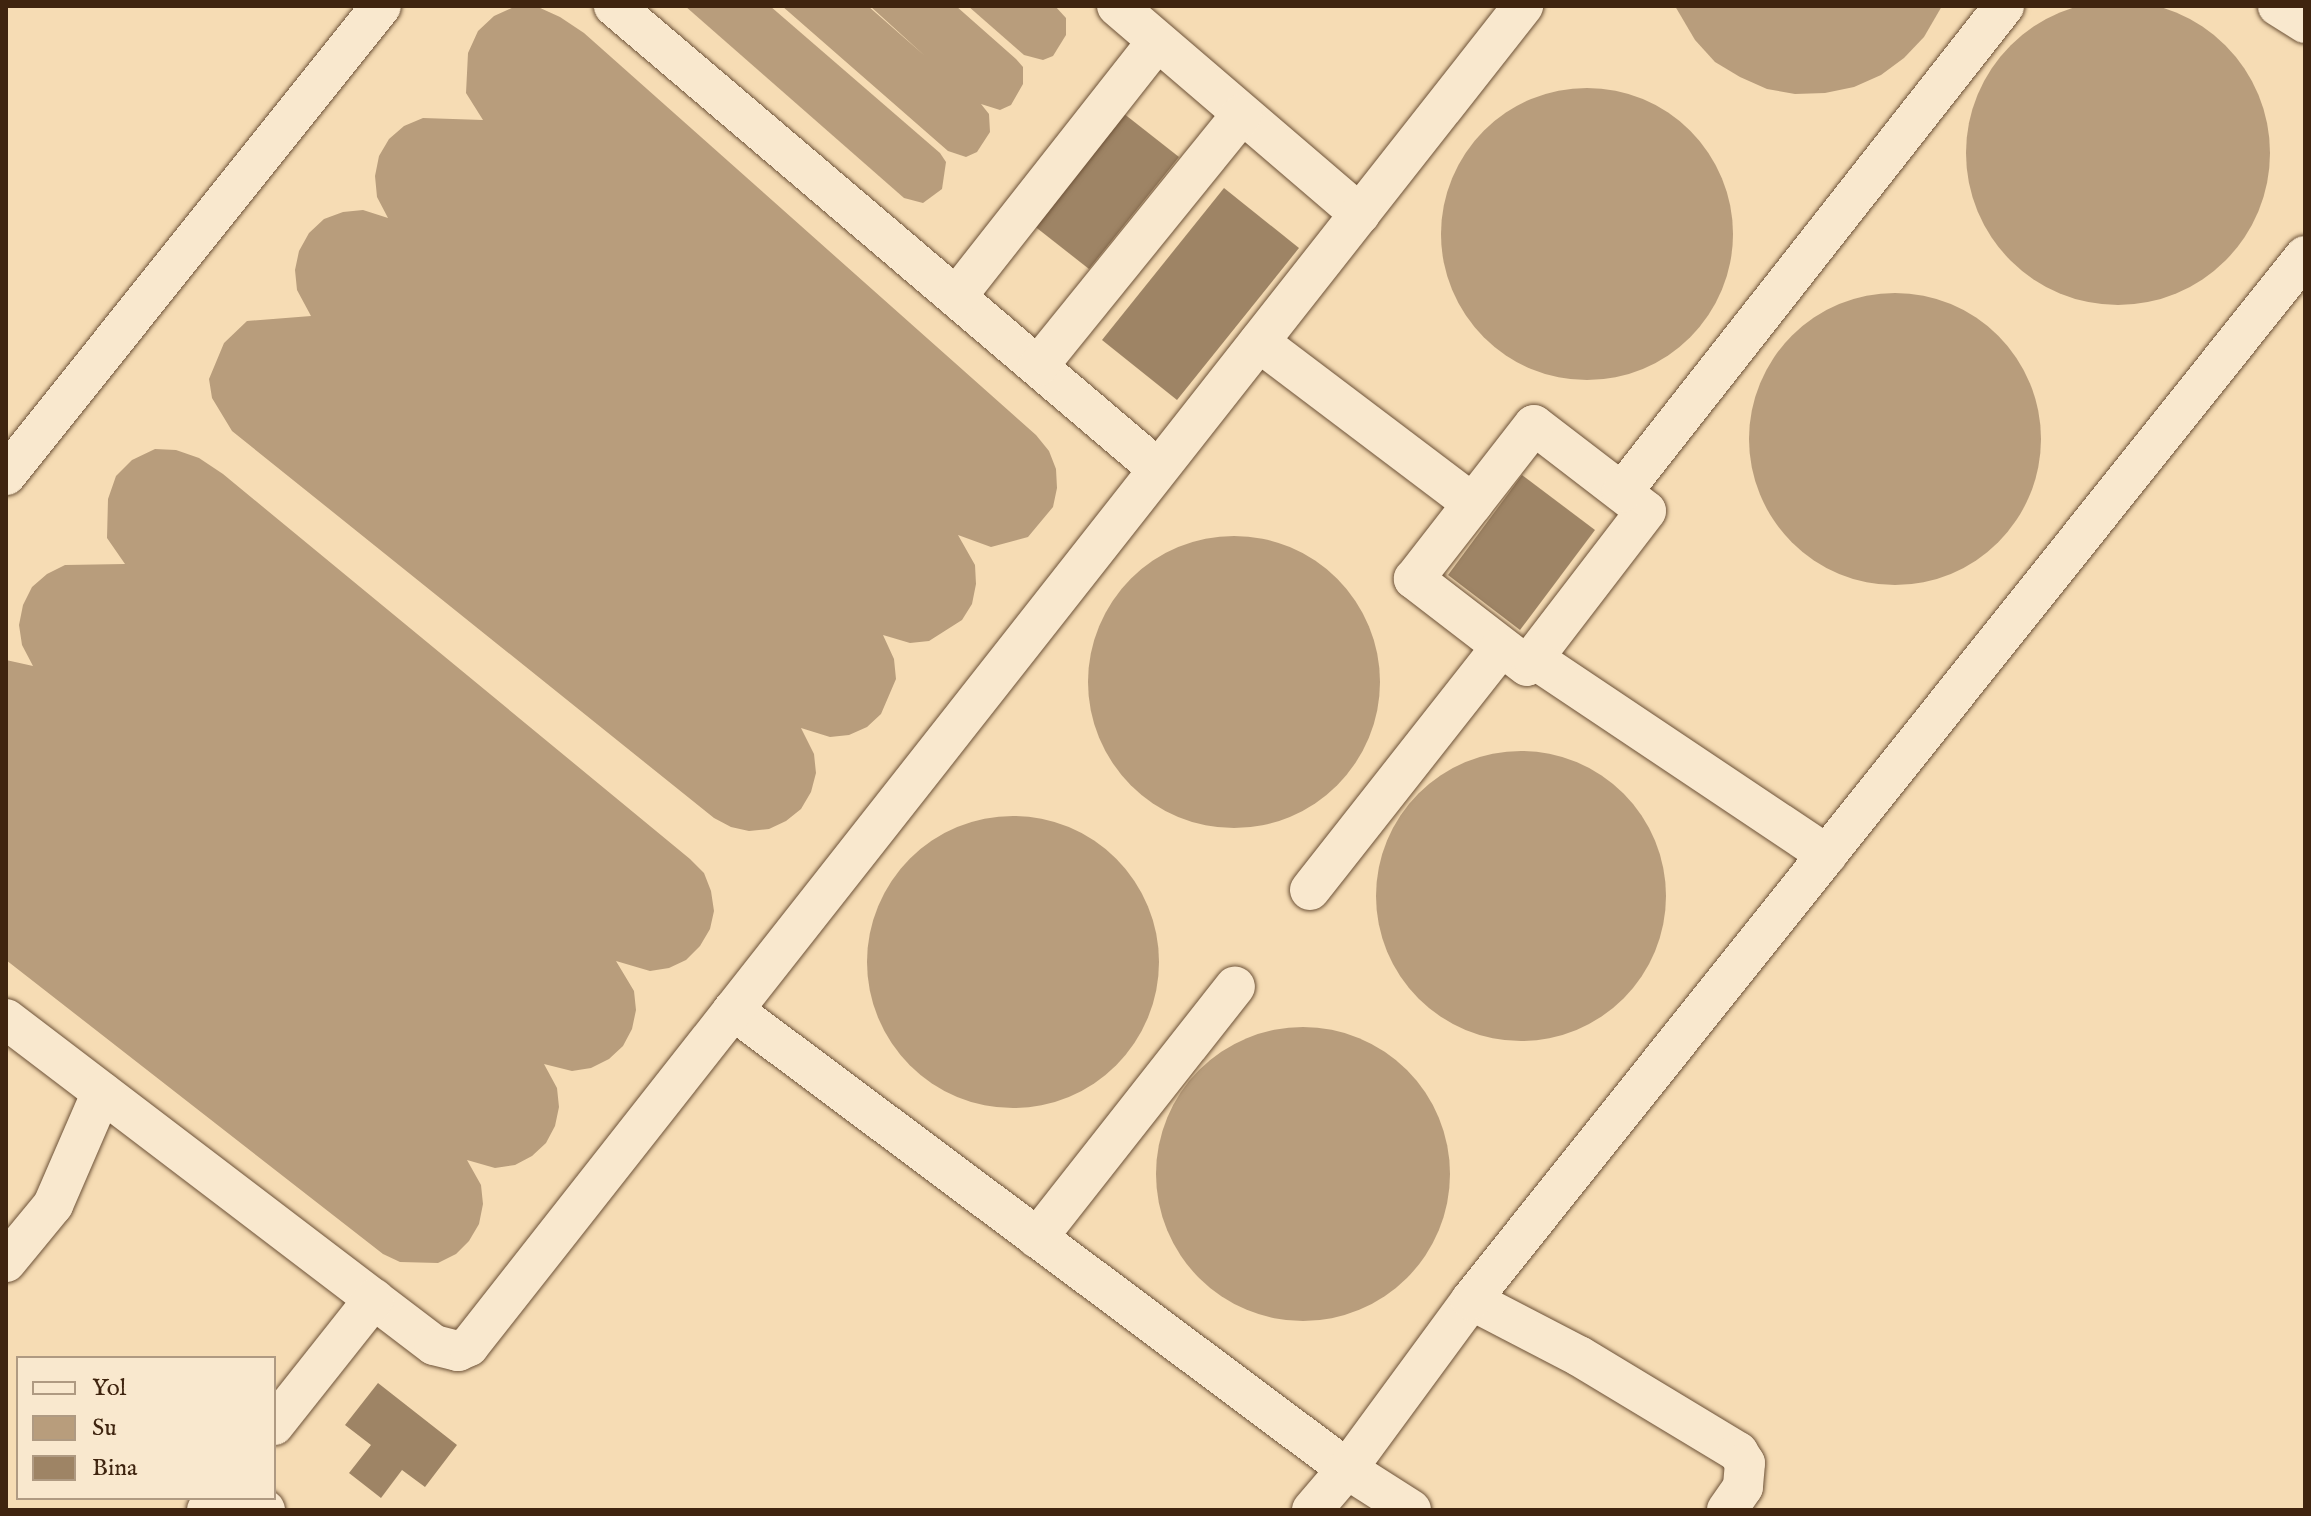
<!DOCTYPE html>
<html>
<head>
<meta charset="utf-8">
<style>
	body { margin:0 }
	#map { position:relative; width:2311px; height:1516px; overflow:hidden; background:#f6dcb4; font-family:"IM FELL English",serif }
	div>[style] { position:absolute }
	.water>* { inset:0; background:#b89d7c }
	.round { border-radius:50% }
	.building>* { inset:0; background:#9e8465 }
	.roads { filter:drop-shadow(0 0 2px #6d5238) drop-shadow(0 0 2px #6d5238) }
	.minor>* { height:40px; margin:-20px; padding:0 20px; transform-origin:20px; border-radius:20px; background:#f9e8ce }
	span { translate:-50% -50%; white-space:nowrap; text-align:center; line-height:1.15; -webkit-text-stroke:7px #f9e8ce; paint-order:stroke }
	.frame { position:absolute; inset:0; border:8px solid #3f240f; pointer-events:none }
	.legend { position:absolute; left:16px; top:1356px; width:260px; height:144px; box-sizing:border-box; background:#f9e8ce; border:2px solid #af9a82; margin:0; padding:10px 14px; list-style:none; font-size:24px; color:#3f240f }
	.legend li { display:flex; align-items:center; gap:16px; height:40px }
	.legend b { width:40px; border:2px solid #af9a82 }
</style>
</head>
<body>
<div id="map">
	<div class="water">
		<i class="round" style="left:1966px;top:1px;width:304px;height:304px"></i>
		<i style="clip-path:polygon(516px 6px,538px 7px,560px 17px,584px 33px,1036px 435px,1049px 451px,1056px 469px,1057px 488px,1053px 507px,1028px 537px,991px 547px,958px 535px,975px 565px,976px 584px,972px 604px,962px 620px,929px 641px,910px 643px,883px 635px,894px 659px,896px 679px,881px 714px,867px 727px,849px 735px,830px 737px,801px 728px,814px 754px,816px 773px,811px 792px,801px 809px,786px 821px,769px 829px,749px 831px,731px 827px,714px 818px,232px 431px,212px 398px,209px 379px,224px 343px,247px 321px,311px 316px,297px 290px,295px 270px,299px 251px,309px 233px,324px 219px,343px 212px,363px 210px,388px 218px,377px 197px,375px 176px,379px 156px,389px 139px,404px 126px,423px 118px,483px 120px,466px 93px,468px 53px,478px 31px,494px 16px)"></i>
		<i style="clip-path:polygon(685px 6px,770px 6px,940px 153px,946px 162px,942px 189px,923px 203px,904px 198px)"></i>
		<i style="clip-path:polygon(782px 6px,868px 6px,925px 56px,870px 6px,956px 6px,1016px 59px,1023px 67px,1023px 84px,1011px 105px,1000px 110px,981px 104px,989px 114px,990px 132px,977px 152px,966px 157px,948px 151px)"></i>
		<i style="clip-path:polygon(968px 6px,1055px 6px,1066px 18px,1066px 35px,1053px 56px,1043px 60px,1024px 55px)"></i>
		<i style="clip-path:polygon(1675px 6px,1942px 6px,1924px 37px,1904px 58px,1881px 75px,1854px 87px,1825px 93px,1795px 94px,1767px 89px,1740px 77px,1715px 62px,1695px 40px)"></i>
		<i class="round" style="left:1441px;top:88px;width:292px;height:292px"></i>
		<i class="round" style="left:1749px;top:293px;width:292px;height:292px"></i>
		<i style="clip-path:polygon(155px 449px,176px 450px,199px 458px,223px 474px,690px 859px,704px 873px,711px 891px,714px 911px,710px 929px,700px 946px,686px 960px,669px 968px,650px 971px,616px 961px,634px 991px,636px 1010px,632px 1029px,623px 1046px,609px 1059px,591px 1068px,572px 1071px,544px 1064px,557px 1088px,559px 1107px,555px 1126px,546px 1143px,532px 1156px,515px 1165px,495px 1168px,467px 1160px,481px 1185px,483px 1204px,479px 1224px,469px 1241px,456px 1254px,438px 1263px,400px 1262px,383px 1254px,6px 960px,6px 660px,33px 666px,22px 645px,19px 625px,23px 605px,32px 587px,47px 574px,65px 565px,125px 564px,107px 538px,108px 499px,116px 476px,132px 460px)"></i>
		<i class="round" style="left:1088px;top:536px;width:292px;height:292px"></i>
		<i class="round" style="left:1376px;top:751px;width:290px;height:290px"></i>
		<i class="round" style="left:867px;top:816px;width:292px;height:292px"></i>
		<i class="round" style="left:1156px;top:1027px;width:294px;height:294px"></i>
	</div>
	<div class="building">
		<i style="clip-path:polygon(1123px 113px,1179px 157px,1089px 269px,1033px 225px)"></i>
		<i style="clip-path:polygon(1224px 188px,1299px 248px,1177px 400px,1102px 340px)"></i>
		<i style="clip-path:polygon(1522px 475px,1595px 530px,1520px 630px,1448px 575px)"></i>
		<i style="clip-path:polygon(378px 1383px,457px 1445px,425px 1487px,402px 1470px,381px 1498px,349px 1473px,371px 1445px,345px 1425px)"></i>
	</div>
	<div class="roads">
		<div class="minor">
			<i style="left:614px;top:6px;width:714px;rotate:40.4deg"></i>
			<i style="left:1117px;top:6px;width:320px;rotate:40.6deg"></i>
			<i style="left:2278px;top:6px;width:32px;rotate:32deg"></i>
			<i style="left:956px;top:297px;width:325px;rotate:-51.8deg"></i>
			<i style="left:1259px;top:342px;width:268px;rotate:37.1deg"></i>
			<i style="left:1038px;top:366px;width:324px;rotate:-51deg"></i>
			<i style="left:1534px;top:425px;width:141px;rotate:37.5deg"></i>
			<i style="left:1646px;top:511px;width:195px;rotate:127.5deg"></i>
			<i style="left:1527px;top:666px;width:143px;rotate:-142.4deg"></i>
			<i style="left:1414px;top:579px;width:195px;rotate:-52.1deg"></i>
			<i style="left:6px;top:475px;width:600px;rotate:-51.36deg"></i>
			<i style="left:1622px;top:492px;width:618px;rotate:-51.83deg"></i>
			<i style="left:1533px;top:658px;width:354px;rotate:33.8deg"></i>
			<i style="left:1310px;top:890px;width:309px;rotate:-51.8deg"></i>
			<i style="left:733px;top:1010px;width:767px;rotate:36.78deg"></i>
			<i style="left:1347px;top:1469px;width:76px;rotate:32.6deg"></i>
			<i style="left:6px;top:1019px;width:538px;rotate:37.3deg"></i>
			<i style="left:434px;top:1345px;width:25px;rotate:14deg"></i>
			<i style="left:458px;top:1351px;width:12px;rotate:-24deg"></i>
			<i style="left:469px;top:1346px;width:1705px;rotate:-51.81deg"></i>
			<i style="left:1037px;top:1238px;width:320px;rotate:-51.8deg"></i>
			<i style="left:6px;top:1262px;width:74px;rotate:-50.5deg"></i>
			<i style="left:53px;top:1205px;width:123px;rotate:-66.6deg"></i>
			<i style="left:1471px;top:1300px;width:122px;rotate:27.4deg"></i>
			<i style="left:1579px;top:1356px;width:186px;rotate:31.1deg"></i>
			<i style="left:1738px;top:1452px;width:13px;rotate:58deg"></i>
			<i style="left:1745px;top:1463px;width:24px;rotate:95deg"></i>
			<i style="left:1743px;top:1487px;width:28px;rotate:125deg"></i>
			<i style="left:274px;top:1425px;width:161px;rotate:-51.6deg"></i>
			<i style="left:249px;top:1498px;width:20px;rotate:37deg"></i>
			<i style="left:207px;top:1510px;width:15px;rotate:-53deg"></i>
			<i style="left:1312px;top:1510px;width:54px;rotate:-49.5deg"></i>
			<i style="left:1347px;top:1469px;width:210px;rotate:-53.7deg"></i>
			<i style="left:1471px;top:1300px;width:1336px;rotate:-51.38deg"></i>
		</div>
	</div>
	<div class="frame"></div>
	<ul class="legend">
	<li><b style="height:10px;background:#f9e8ce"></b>Yol</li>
	<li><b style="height:22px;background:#b89d7c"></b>Su</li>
	<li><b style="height:22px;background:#9e8465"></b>Bina</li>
	</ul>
</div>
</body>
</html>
